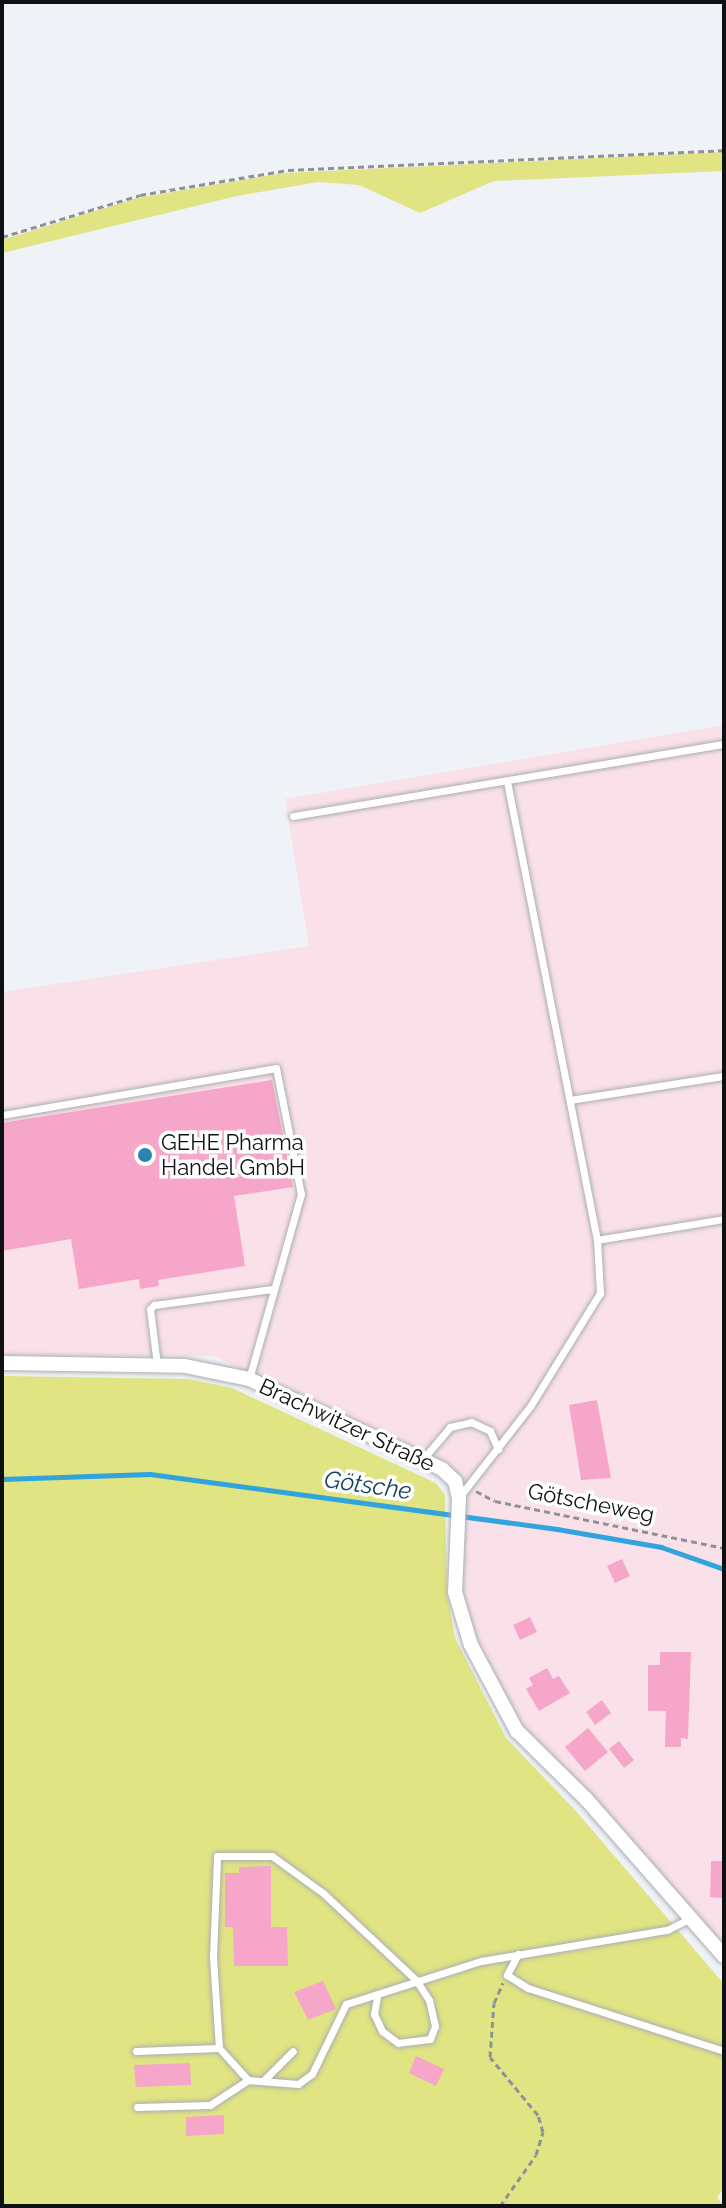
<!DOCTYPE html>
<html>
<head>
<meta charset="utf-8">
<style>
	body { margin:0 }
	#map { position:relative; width:726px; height:2208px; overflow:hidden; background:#eff3f7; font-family:Raleway,sans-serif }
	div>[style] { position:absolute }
	.industrial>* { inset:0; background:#fae1e9 }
	.green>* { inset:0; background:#e0e482 }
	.stream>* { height:5px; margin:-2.5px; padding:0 2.5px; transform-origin:2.5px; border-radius:2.5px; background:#31a4de }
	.building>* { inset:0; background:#f6a6c8 }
	.path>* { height:3px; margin-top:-1.5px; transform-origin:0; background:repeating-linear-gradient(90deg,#8f9295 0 6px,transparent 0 10px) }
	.roads { filter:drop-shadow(0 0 2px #aaaeb2) drop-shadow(0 0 2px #aaaeb2) }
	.service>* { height:7px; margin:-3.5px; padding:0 3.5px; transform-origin:3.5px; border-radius:3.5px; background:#fff }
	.minor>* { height:14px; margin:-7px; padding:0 7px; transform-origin:7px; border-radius:7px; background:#fff }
	.dots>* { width:22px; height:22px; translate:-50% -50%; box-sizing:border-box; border:4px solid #fff; border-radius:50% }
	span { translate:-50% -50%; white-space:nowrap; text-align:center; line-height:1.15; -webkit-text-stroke:7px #fff; paint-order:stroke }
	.poi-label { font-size:22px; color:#0f1011 }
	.left { translate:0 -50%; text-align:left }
	.street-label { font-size:22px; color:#0f1011 }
	.water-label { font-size:24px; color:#17445d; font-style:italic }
	.frame { position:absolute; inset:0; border:4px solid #0f1011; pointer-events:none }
</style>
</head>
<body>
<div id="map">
	<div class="industrial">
		<i style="clip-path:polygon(724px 725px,724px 1956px,517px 1731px,455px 1592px,459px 1498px,442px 1469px,214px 1356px,2px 1355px,2px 992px,309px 946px,285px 799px)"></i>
	</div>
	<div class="green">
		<i style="clip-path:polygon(724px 152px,724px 171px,494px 181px,420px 213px,359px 185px,318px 182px,237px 196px,2px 253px,2px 240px,137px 198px,284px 173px)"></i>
		<i style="clip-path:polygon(2px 1376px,188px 1379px,232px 1388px,436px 1483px,445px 1495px,447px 1592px,455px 1638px,506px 1738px,576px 1811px,724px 1984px,724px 2187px,717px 2198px,724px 2206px,2px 2206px)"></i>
	</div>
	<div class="stream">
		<i style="left:2px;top:1479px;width:148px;rotate:-1.9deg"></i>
		<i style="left:150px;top:1474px;width:411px;rotate:7.7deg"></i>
		<i style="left:557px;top:1529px;width:106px;rotate:9.8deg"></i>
		<i style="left:661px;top:1547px;width:67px;rotate:19.2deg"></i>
	</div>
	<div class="building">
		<i style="clip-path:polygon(272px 1080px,293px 1187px,234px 1196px,245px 1266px,158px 1280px,159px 1286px,140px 1289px,139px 1279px,79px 1289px,71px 1239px,2px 1251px,2px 1123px)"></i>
		<i style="clip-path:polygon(597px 1400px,611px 1478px,581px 1480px,569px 1405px)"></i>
		<i style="clip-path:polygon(622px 1559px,630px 1576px,615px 1583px,607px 1566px)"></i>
		<i style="clip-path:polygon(530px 1617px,537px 1632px,520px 1640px,513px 1625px)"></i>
		<i style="clip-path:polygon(660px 1652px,691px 1652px,688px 1739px,681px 1738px,681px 1747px,665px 1747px,666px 1711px,648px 1711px,648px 1665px,660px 1665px)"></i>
		<i style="clip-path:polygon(547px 1668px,553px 1679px,559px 1676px,570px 1693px,539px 1711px,526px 1689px,533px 1685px,529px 1678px)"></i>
		<i style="clip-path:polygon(602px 1700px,611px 1713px,595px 1725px,586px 1712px)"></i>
		<i style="clip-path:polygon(588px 1728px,608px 1752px,585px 1771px,565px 1747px)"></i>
		<i style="clip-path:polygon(619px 1741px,634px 1760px,624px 1768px,609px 1749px)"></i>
		<i style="clip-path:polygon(711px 1861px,724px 1861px,724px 1898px,710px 1897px)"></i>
		<i style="clip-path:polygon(271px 1866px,271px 1927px,287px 1927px,288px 1966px,234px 1966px,233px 1927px,225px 1927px,225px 1873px,239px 1873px,239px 1867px)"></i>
		<i style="clip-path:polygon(323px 1981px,336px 2009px,308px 2020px,294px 1992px)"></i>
		<i style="clip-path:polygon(416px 2056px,444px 2069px,436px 2086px,409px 2073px)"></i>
		<i style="clip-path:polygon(190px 2063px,191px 2085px,136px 2087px,134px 2065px)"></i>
		<i style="clip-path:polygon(224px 2115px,224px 2134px,186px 2136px,186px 2117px)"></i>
	</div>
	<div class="path">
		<i style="left:2px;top:237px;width:144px;rotate:-16.9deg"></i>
		<i style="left:140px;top:195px;width:150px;rotate:-9.6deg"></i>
		<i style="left:288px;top:170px;width:436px;rotate:-2.6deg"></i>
		<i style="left:476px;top:1491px;width:21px;rotate:28deg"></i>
		<i style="left:495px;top:1501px;width:234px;rotate:11.6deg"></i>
		<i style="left:500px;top:2206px;width:62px;rotate:-54.8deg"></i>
		<i style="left:536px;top:2155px;width:24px;rotate:-73deg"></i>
		<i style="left:543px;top:2132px;width:18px;rotate:-106deg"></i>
		<i style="left:538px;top:2115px;width:75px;rotate:-129.6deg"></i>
		<i style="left:490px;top:2057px;width:54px;rotate:-85.8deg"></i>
		<i style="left:494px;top:2003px;width:22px;rotate:-66deg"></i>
	</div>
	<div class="roads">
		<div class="service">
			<i style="left:293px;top:816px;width:437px;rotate:-9.5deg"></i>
			<i style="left:570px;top:1100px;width:156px;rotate:-8.9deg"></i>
			<i style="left:2px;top:1115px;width:278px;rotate:-9.7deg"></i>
			<i style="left:276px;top:1068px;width:128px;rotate:78.8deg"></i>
			<i style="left:301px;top:1194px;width:192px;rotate:105.7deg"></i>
			<i style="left:597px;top:1240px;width:129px;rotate:-9.4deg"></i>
			<i style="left:157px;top:1365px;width:56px;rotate:-97.1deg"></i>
			<i style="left:150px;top:1309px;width:6px;rotate:-45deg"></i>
			<i style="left:154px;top:1305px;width:119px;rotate:-7.7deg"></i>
			<i style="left:423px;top:1459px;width:42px;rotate:-49.8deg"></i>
			<i style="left:450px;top:1427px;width:22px;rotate:-13deg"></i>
			<i style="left:471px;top:1422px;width:21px;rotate:25deg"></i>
			<i style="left:490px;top:1431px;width:20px;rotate:66deg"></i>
			<i style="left:460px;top:1496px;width:115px;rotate:-52deg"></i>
			<i style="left:531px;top:1405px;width:132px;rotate:-58.4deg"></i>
			<i style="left:600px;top:1293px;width:53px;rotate:-93.2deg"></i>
			<i style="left:597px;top:1240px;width:468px;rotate:-101.1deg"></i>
			<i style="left:518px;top:1954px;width:24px;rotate:118deg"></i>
			<i style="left:507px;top:1975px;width:25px;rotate:32deg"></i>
			<i style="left:528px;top:1988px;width:206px;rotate:17.8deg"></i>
			<i style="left:219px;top:2048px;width:91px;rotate:-93.8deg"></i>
			<i style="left:213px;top:1957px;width:101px;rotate:-87.7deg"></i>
			<i style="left:217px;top:1856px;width:55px"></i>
			<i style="left:272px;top:1856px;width:63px;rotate:36deg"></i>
			<i style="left:323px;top:1893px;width:127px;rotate:43.1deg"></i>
			<i style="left:416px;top:1980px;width:24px;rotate:57deg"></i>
			<i style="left:429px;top:2000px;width:27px;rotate:77deg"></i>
			<i style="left:435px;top:2026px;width:14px;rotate:111deg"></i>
			<i style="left:430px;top:2039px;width:32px;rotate:173deg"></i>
			<i style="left:398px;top:2043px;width:20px;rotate:-143deg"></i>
			<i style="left:382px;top:2031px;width:19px;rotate:-115deg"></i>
			<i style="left:374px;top:2014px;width:17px;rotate:-80deg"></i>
			<i style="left:136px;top:2051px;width:83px;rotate:-2.1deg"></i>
			<i style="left:219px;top:2048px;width:43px;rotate:47.8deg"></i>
			<i style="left:248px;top:2080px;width:50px;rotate:4.6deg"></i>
			<i style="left:298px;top:2084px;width:17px;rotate:-36deg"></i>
			<i style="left:312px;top:2074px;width:78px;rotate:-64.1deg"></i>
			<i style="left:346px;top:2004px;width:142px;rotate:-17.7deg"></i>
			<i style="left:481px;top:1961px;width:189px;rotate:-9.5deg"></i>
			<i style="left:667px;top:1930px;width:28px;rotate:-27deg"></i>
			<i style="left:263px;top:2081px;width:42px;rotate:-45deg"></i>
			<i style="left:137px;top:2107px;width:73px;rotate:-1.6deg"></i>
			<i style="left:210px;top:2105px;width:45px;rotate:-33.3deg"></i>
		</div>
		<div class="minor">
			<i style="left:2px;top:1363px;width:183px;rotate:0.9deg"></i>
			<i style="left:185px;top:1366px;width:65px;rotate:11.5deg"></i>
			<i style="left:249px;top:1379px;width:213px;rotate:25deg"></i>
			<i style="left:442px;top:1469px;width:18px;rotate:43deg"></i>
			<i style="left:455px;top:1481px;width:17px;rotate:77deg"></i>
			<i style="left:459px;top:1498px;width:94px;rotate:92.4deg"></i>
			<i style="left:455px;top:1592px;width:55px;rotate:73.2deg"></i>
			<i style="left:471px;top:1645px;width:98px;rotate:61.9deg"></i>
			<i style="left:517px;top:1731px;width:97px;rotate:44.6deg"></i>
			<i style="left:586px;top:1799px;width:209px;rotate:48.7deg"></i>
		</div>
	</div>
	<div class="dots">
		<i style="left:145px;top:1155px;background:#2b85b2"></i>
	</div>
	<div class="poi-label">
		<span class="left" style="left:161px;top:1155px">GEHE Pharma<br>Handel GmbH</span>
	</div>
	<div class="street-label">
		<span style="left:347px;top:1425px;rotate:25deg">Brachwitzer Straße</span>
		<span style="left:591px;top:1503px;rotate:11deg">Götscheweg</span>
	</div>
	<div class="water-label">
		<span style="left:368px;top:1485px;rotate:8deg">Götsche</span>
	</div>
	<div class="frame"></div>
</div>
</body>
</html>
